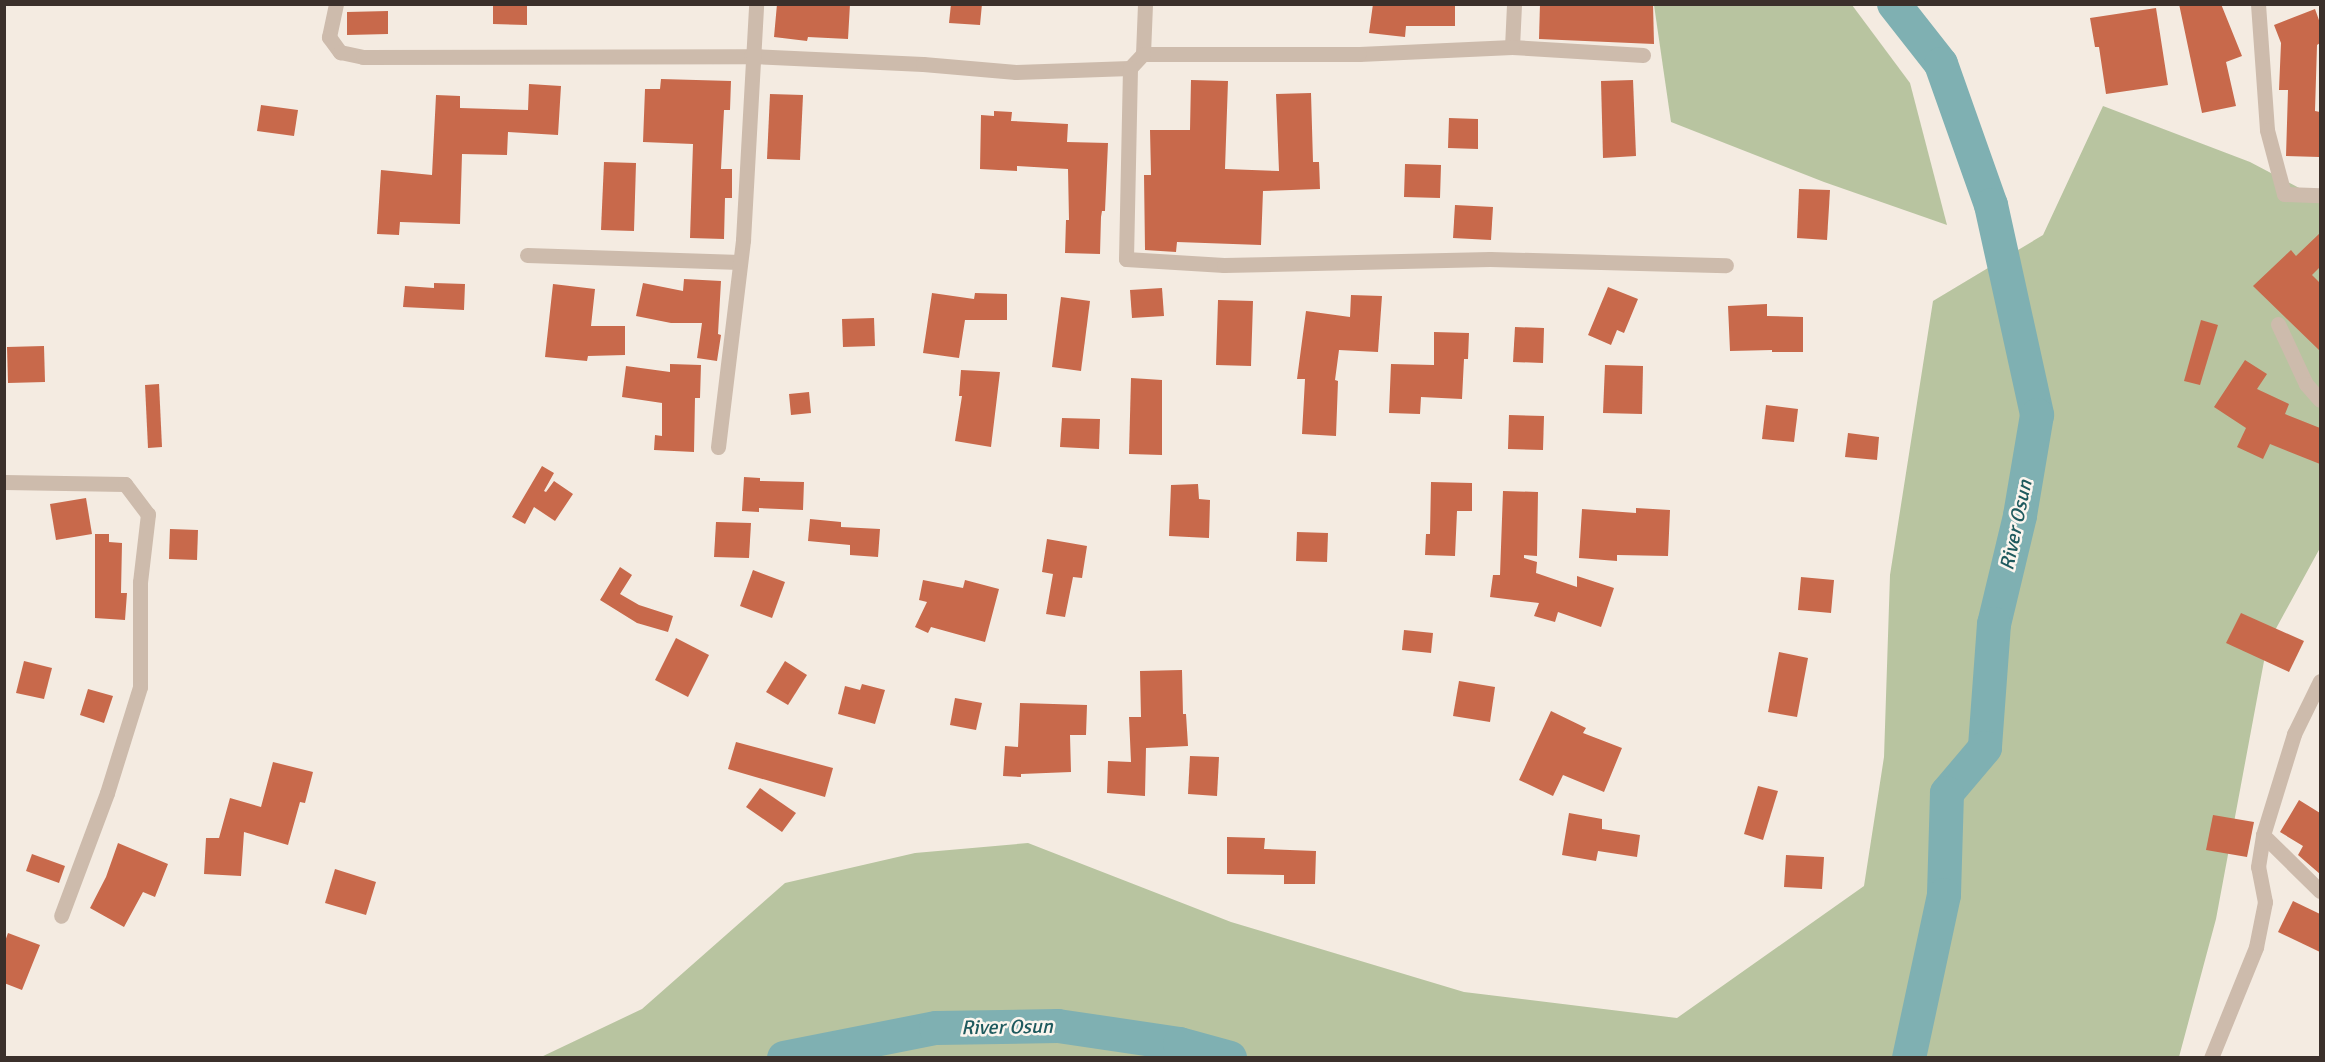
<!DOCTYPE html>
<html>
<head>
<meta charset="utf-8">
<style>
	body { margin:0 }
	#map { position:relative; width:2325px; height:1062px; overflow:hidden; background:#f4ebe1; font-family:Signika,sans-serif }
	div>[style] { position:absolute }
	.green>* { inset:0; background:#b8c4a0 }
	.river>* { height:34px; margin:-17px; padding:0 17px; transform-origin:17px; border-radius:17px; background:#7fb0b2 }
	.building>* { inset:0; background:#c8694b }
	.street>* { height:15px; margin:-7.5px; padding:0 7.5px; transform-origin:7.5px; border-radius:7.5px; background:#cdbbac }
	span { translate:-50% -50%; white-space:nowrap; text-align:center; line-height:1.15; -webkit-text-stroke:5px #fbf5ee; paint-order:stroke }
	.water-label { font-size:20px; color:#1f5a5e; font-style:italic }
	.frame { position:absolute; inset:0; border:6px solid #3b302b; pointer-events:none }
</style>
</head>
<body>
<div id="map">
	<div class="green">
		<i style="clip-path:polygon(1654px 5px,1852px 5px,1910px 83px,1947px 225px,1824px 182px,1671px 122px)"></i>
		<i style="clip-path:polygon(2103px 106px,2250px 162px,2320px 199px,2320px 548px,2267px 645px,2216px 919px,2179px 1057px,539px 1058px,642px 1009px,785px 883px,915px 853px,1028px 843px,1231px 922px,1464px 992px,1677px 1018px,1864px 886px,1884px 757px,1890px 575px,1933px 301px,2043px 235px)"></i>
	</div>
	<div class="river">
		<i style="left:1894px;top:4px;width:76px;rotate:51.9deg"></i>
		<i style="left:1941px;top:64px;width:150px;rotate:70.5deg"></i>
		<i style="left:1991px;top:205px;width:215px;rotate:77.6deg"></i>
		<i style="left:2037px;top:415px;width:102px;rotate:99.6deg"></i>
		<i style="left:2020px;top:516px;width:111px;rotate:103.5deg"></i>
		<i style="left:1994px;top:624px;width:124px;rotate:94.2deg"></i>
		<i style="left:1985px;top:748px;width:59px;rotate:130.2deg"></i>
		<i style="left:1947px;top:793px;width:102px;rotate:91.7deg"></i>
		<i style="left:1944px;top:895px;width:167px;rotate:102.1deg"></i>
		<i style="left:784px;top:1058px;width:155px;rotate:-11.2deg"></i>
		<i style="left:936px;top:1028px;width:122px;rotate:-0.9deg"></i>
		<i style="left:1058px;top:1026px;width:123px;rotate:8.4deg"></i>
		<i style="left:1180px;top:1044px;width:52px;rotate:15.6deg"></i>
	</div>
	<div class="building">
		<i style="clip-path:polygon(493px 4px,527px 4px,527px 25px,493px 24px)"></i>
		<i style="clip-path:polygon(777px 4px,850px 4px,848px 39px,808px 37px,807px 41px,774px 37px)"></i>
		<i style="clip-path:polygon(951px 4px,982px 4px,980px 25px,949px 23px)"></i>
		<i style="clip-path:polygon(1373px 4px,1455px 4px,1455px 26px,1406px 26px,1405px 37px,1369px 33px)"></i>
		<i style="clip-path:polygon(1540px 4px,1653px 4px,1654px 44px,1539px 39px)"></i>
		<i style="clip-path:polygon(2179px 4px,2221px 4px,2242px 56px,2226px 62px,2236px 106px,2202px 113px)"></i>
		<i style="clip-path:polygon(2156px 8px,2168px 85px,2106px 94px,2099px 47px,2095px 47px,2090px 18px)"></i>
		<i style="clip-path:polygon(2315px 9px,2320px 23px,2320px 43px,2317px 45px,2315px 111px,2320px 112px,2319px 157px,2286px 156px,2288px 90px,2279px 90px,2281px 43px,2274px 25px)"></i>
		<i style="clip-path:polygon(388px 11px,388px 34px,347px 35px,347px 12px)"></i>
		<i style="clip-path:polygon(661px 79px,731px 81px,730px 110px,724px 110px,721px 169px,732px 169px,732px 198px,725px 198px,724px 239px,690px 238px,693px 144px,643px 142px,645px 89px,660px 89px)"></i>
		<i style="clip-path:polygon(1191px 80px,1228px 81px,1225px 169px,1279px 171px,1276px 94px,1311px 93px,1313px 162px,1319px 162px,1320px 189px,1263px 191px,1261px 245px,1177px 242px,1176px 252px,1145px 250px,1144px 175px,1151px 175px,1150px 130px,1190px 130px)"></i>
		<i style="clip-path:polygon(1633px 80px,1636px 156px,1603px 158px,1601px 81px)"></i>
		<i style="clip-path:polygon(529px 84px,561px 86px,558px 135px,508px 132px,507px 155px,462px 154px,460px 224px,400px 222px,399px 235px,377px 234px,381px 170px,432px 175px,436px 95px,460px 96px,460px 108px,528px 110px)"></i>
		<i style="clip-path:polygon(770px 94px,803px 95px,800px 160px,767px 159px)"></i>
		<i style="clip-path:polygon(261px 105px,298px 110px,294px 136px,257px 131px)"></i>
		<i style="clip-path:polygon(994px 111px,1012px 112px,1011px 121px,1068px 124px,1067px 142px,1108px 143px,1105px 211px,1102px 211px,1101px 217px,1100px 254px,1065px 253px,1066px 220px,1069px 220px,1068px 169px,1017px 166px,1017px 171px,980px 169px,981px 115px,994px 116px)"></i>
		<i style="clip-path:polygon(1449px 118px,1478px 119px,1478px 149px,1448px 148px)"></i>
		<i style="clip-path:polygon(604px 162px,636px 163px,634px 231px,601px 230px)"></i>
		<i style="clip-path:polygon(1405px 164px,1441px 165px,1440px 198px,1404px 197px)"></i>
		<i style="clip-path:polygon(1799px 189px,1830px 190px,1827px 240px,1797px 238px)"></i>
		<i style="clip-path:polygon(1455px 205px,1493px 207px,1491px 240px,1453px 238px)"></i>
		<i style="clip-path:polygon(2320px 233px,2320px 267px,2312px 275px,2320px 283px,2320px 351px,2253px 286px,2291px 250px,2296px 256px)"></i>
		<i style="clip-path:polygon(684px 279px,721px 281px,718px 334px,721px 335px,717px 361px,697px 358px,702px 323px,671px 323px,636px 316px,643px 283px,683px 291px)"></i>
		<i style="clip-path:polygon(434px 283px,465px 284px,464px 310px,403px 307px,405px 286px,434px 288px)"></i>
		<i style="clip-path:polygon(553px 284px,595px 289px,591px 326px,625px 326px,625px 355px,588px 356px,587px 361px,545px 357px)"></i>
		<i style="clip-path:polygon(1608px 287px,1638px 299px,1624px 333px,1617px 330px,1611px 345px,1588px 335px)"></i>
		<i style="clip-path:polygon(1162px 288px,1164px 316px,1132px 318px,1130px 290px)"></i>
		<i style="clip-path:polygon(932px 293px,974px 299px,975px 293px,1007px 294px,1007px 320px,965px 320px,959px 358px,923px 353px)"></i>
		<i style="clip-path:polygon(1351px 295px,1382px 296px,1378px 352px,1339px 350px,1335px 380px,1338px 381px,1336px 436px,1302px 434px,1305px 379px,1297px 379px,1306px 311px,1350px 317px)"></i>
		<i style="clip-path:polygon(1061px 297px,1090px 301px,1081px 371px,1052px 367px)"></i>
		<i style="clip-path:polygon(1218px 300px,1253px 301px,1251px 366px,1216px 365px)"></i>
		<i style="clip-path:polygon(1767px 304px,1767px 316px,1803px 317px,1803px 352px,1772px 352px,1772px 350px,1730px 351px,1728px 306px)"></i>
		<i style="clip-path:polygon(874px 318px,875px 346px,843px 347px,842px 319px)"></i>
		<i style="clip-path:polygon(2201px 320px,2218px 325px,2200px 385px,2184px 381px)"></i>
		<i style="clip-path:polygon(1515px 327px,1544px 328px,1543px 363px,1513px 362px)"></i>
		<i style="clip-path:polygon(1434px 332px,1469px 333px,1468px 359px,1464px 359px,1462px 399px,1421px 397px,1420px 414px,1389px 413px,1391px 364px,1434px 365px)"></i>
		<i style="clip-path:polygon(44px 346px,45px 382px,8px 383px,7px 347px)"></i>
		<i style="clip-path:polygon(2245px 360px,2267px 374px,2257px 389px,2289px 404px,2285px 414px,2320px 428px,2320px 464px,2270px 444px,2263px 459px,2237px 447px,2246px 428px,2214px 407px)"></i>
		<i style="clip-path:polygon(670px 364px,701px 365px,700px 398px,695px 398px,694px 452px,654px 450px,655px 435px,662px 436px,662px 403px,622px 397px,626px 366px,670px 372px)"></i>
		<i style="clip-path:polygon(1605px 365px,1643px 366px,1642px 414px,1603px 413px)"></i>
		<i style="clip-path:polygon(961px 370px,1000px 372px,991px 447px,955px 441px,962px 396px,959px 396px)"></i>
		<i style="clip-path:polygon(1131px 378px,1162px 380px,1162px 455px,1129px 454px)"></i>
		<i style="clip-path:polygon(159px 384px,162px 447px,148px 448px,145px 385px)"></i>
		<i style="clip-path:polygon(809px 392px,811px 413px,791px 415px,789px 394px)"></i>
		<i style="clip-path:polygon(1766px 405px,1798px 409px,1794px 442px,1762px 439px)"></i>
		<i style="clip-path:polygon(1509px 415px,1544px 416px,1543px 450px,1508px 449px)"></i>
		<i style="clip-path:polygon(1062px 418px,1100px 419px,1099px 449px,1060px 447px)"></i>
		<i style="clip-path:polygon(1848px 433px,1879px 437px,1877px 460px,1845px 457px)"></i>
		<i style="clip-path:polygon(542px 466px,554px 473px,544px 491px,546px 492px,554px 481px,573px 494px,555px 521px,534px 507px,525px 524px,512px 517px)"></i>
		<i style="clip-path:polygon(744px 477px,760px 478px,760px 481px,804px 482px,803px 510px,759px 508px,759px 512px,742px 511px)"></i>
		<i style="clip-path:polygon(1431px 482px,1472px 483px,1472px 511px,1457px 511px,1455px 556px,1425px 555px,1426px 534px,1430px 534px)"></i>
		<i style="clip-path:polygon(1198px 484px,1199px 499px,1210px 500px,1209px 538px,1169px 536px,1171px 485px)"></i>
		<i style="clip-path:polygon(1503px 491px,1538px 492px,1537px 556px,1524px 555px,1524px 558px,1537px 562px,1536px 573px,1577px 587px,1577px 576px,1614px 588px,1601px 627px,1558px 612px,1555px 622px,1534px 616px,1539px 603px,1490px 597px,1493px 575px,1500px 575px)"></i>
		<i style="clip-path:polygon(86px 498px,92px 534px,56px 540px,50px 504px)"></i>
		<i style="clip-path:polygon(1636px 508px,1670px 510px,1668px 556px,1617px 555px,1617px 561px,1579px 558px,1582px 509px,1636px 513px)"></i>
		<i style="clip-path:polygon(810px 519px,841px 522px,841px 527px,880px 529px,878px 557px,850px 555px,850px 545px,808px 541px)"></i>
		<i style="clip-path:polygon(716px 522px,751px 523px,749px 558px,714px 557px)"></i>
		<i style="clip-path:polygon(170px 529px,198px 530px,197px 560px,169px 559px)"></i>
		<i style="clip-path:polygon(1297px 532px,1328px 533px,1327px 562px,1296px 561px)"></i>
		<i style="clip-path:polygon(95px 534px,109px 534px,109px 542px,122px 543px,121px 593px,127px 593px,125px 620px,95px 618px)"></i>
		<i style="clip-path:polygon(1047px 539px,1087px 546px,1082px 578px,1073px 577px,1065px 617px,1046px 614px,1053px 574px,1042px 572px)"></i>
		<i style="clip-path:polygon(620px 567px,632px 575px,620px 594px,639px 605px,673px 616px,668px 632px,637px 623px,600px 600px)"></i>
		<i style="clip-path:polygon(753px 570px,785px 582px,772px 618px,740px 606px)"></i>
		<i style="clip-path:polygon(1801px 577px,1834px 580px,1831px 613px,1798px 610px)"></i>
		<i style="clip-path:polygon(923px 580px,963px 588px,965px 580px,999px 589px,985px 642px,931px 627px,928px 633px,915px 627px,927px 602px,919px 600px)"></i>
		<i style="clip-path:polygon(2241px 613px,2304px 641px,2289px 672px,2226px 643px)"></i>
		<i style="clip-path:polygon(1404px 630px,1433px 633px,1431px 653px,1402px 650px)"></i>
		<i style="clip-path:polygon(676px 638px,709px 655px,688px 697px,655px 680px)"></i>
		<i style="clip-path:polygon(1779px 652px,1808px 658px,1797px 717px,1768px 712px)"></i>
		<i style="clip-path:polygon(24px 661px,52px 668px,44px 699px,16px 693px)"></i>
		<i style="clip-path:polygon(785px 661px,807px 675px,788px 705px,766px 692px)"></i>
		<i style="clip-path:polygon(1182px 670px,1183px 714px,1186px 714px,1188px 746px,1146px 748px,1145px 796px,1107px 793px,1108px 761px,1131px 762px,1129px 717px,1141px 717px,1140px 671px)"></i>
		<i style="clip-path:polygon(1459px 681px,1495px 687px,1490px 722px,1453px 716px)"></i>
		<i style="clip-path:polygon(862px 684px,885px 690px,875px 724px,838px 714px,845px 686px,860px 690px)"></i>
		<i style="clip-path:polygon(88px 689px,113px 696px,104px 723px,80px 715px)"></i>
		<i style="clip-path:polygon(955px 698px,982px 703px,976px 730px,950px 725px)"></i>
		<i style="clip-path:polygon(1020px 703px,1087px 705px,1086px 735px,1070px 735px,1071px 772px,1021px 774px,1021px 777px,1003px 776px,1005px 746px,1018px 747px)"></i>
		<i style="clip-path:polygon(1551px 711px,1586px 728px,1583px 733px,1622px 748px,1604px 792px,1563px 775px,1553px 796px,1519px 780px)"></i>
		<i style="clip-path:polygon(736px 742px,833px 768px,825px 797px,728px 769px)"></i>
		<i style="clip-path:polygon(1190px 756px,1219px 757px,1217px 796px,1188px 794px)"></i>
		<i style="clip-path:polygon(273px 762px,313px 772px,305px 803px,300px 802px,288px 845px,244px 832px,241px 876px,204px 874px,206px 838px,219px 838px,230px 798px,261px 807px)"></i>
		<i style="clip-path:polygon(1758px 786px,1778px 791px,1763px 840px,1744px 834px)"></i>
		<i style="clip-path:polygon(760px 788px,796px 813px,782px 832px,746px 807px)"></i>
		<i style="clip-path:polygon(2299px 800px,2320px 813px,2320px 874px,2298px 855px,2303px 846px,2280px 832px)"></i>
		<i style="clip-path:polygon(1569px 813px,1602px 819px,1602px 829px,1640px 835px,1637px 857px,1598px 851px,1596px 861px,1562px 855px)"></i>
		<i style="clip-path:polygon(2213px 815px,2254px 822px,2247px 857px,2206px 850px)"></i>
		<i style="clip-path:polygon(1227px 837px,1265px 838px,1264px 849px,1316px 851px,1315px 884px,1284px 884px,1284px 875px,1227px 874px)"></i>
		<i style="clip-path:polygon(118px 843px,168px 864px,155px 897px,143px 892px,124px 927px,90px 908px,106px 877px)"></i>
		<i style="clip-path:polygon(32px 854px,65px 866px,59px 883px,26px 871px)"></i>
		<i style="clip-path:polygon(1786px 855px,1824px 857px,1822px 889px,1784px 887px)"></i>
		<i style="clip-path:polygon(335px 869px,376px 882px,366px 915px,325px 903px)"></i>
		<i style="clip-path:polygon(2293px 901px,2320px 914px,2320px 952px,2278px 932px)"></i>
		<i style="clip-path:polygon(8px 933px,40px 945px,22px 990px,4px 983px,4px 944px)"></i>
	</div>
	<div class="street">
		<i style="left:336px;top:4px;width:34px;rotate:102deg"></i>
		<i style="left:329px;top:37px;width:19px;rotate:54deg"></i>
		<i style="left:340px;top:52px;width:24px;rotate:12deg"></i>
		<i style="left:363px;top:57px;width:388px;rotate:-0.1deg"></i>
		<i style="left:751px;top:56px;width:172px;rotate:2.7deg"></i>
		<i style="left:923px;top:64px;width:93px;rotate:4.9deg"></i>
		<i style="left:1016px;top:72px;width:114px;rotate:-2deg"></i>
		<i style="left:2258px;top:4px;width:126px;rotate:85.9deg"></i>
		<i style="left:2267px;top:130px;width:66px;rotate:75.1deg"></i>
		<i style="left:2284px;top:194px;width:36px;rotate:2deg"></i>
		<i style="left:1512px;top:47px;width:43px;rotate:-87.3deg"></i>
		<i style="left:1143px;top:54px;width:50px;rotate:-87.7deg"></i>
		<i style="left:1643px;top:55px;width:131px;rotate:-176.5deg"></i>
		<i style="left:1512px;top:47px;width:153px;rotate:177.4deg"></i>
		<i style="left:1359px;top:54px;width:216px;rotate:180deg"></i>
		<i style="left:1143px;top:54px;width:19px;rotate:133deg"></i>
		<i style="left:1130px;top:68px;width:191px;rotate:91.2deg"></i>
		<i style="left:1126px;top:259px;width:98px;rotate:3.5deg"></i>
		<i style="left:1224px;top:265px;width:266px;rotate:-1.3deg"></i>
		<i style="left:1490px;top:259px;width:236px;rotate:1.5deg"></i>
		<i style="left:527px;top:255px;width:213px;rotate:1.9deg"></i>
		<i style="left:2278px;top:324px;width:66px;rotate:65deg"></i>
		<i style="left:2306px;top:384px;width:21px;rotate:49deg"></i>
		<i style="left:718px;top:447px;width:209px;rotate:-83.1deg"></i>
		<i style="left:743px;top:240px;width:236px;rotate:-86.8deg"></i>
		<i style="left:4px;top:482px;width:121px;rotate:0.9deg"></i>
		<i style="left:125px;top:484px;width:38px;rotate:53deg"></i>
		<i style="left:148px;top:514px;width:68px;rotate:96.7deg"></i>
		<i style="left:140px;top:582px;width:105px;rotate:90deg"></i>
		<i style="left:140px;top:687px;width:111px;rotate:107.3deg"></i>
		<i style="left:107px;top:793px;width:131px;rotate:110.5deg"></i>
		<i style="left:2263px;top:835px;width:80px;rotate:44.5deg"></i>
		<i style="left:2211px;top:1058px;width:120px;rotate:-67.9deg"></i>
		<i style="left:2256px;top:947px;width:46px;rotate:-78.7deg"></i>
		<i style="left:2265px;top:902px;width:36px;rotate:-101deg"></i>
		<i style="left:2258px;top:867px;width:32px;rotate:-81deg"></i>
		<i style="left:2263px;top:835px;width:106px;rotate:-72.9deg"></i>
		<i style="left:2294px;top:734px;width:59px;rotate:-63.9deg"></i>
	</div>
	<div class="water-label">
		<span style="left:2016px;top:525px;rotate:-78deg">River Osun</span>
		<span style="left:1007px;top:1027px;rotate:-1deg">River Osun</span>
	</div>
	<div class="frame"></div>
</div>
</body>
</html>
